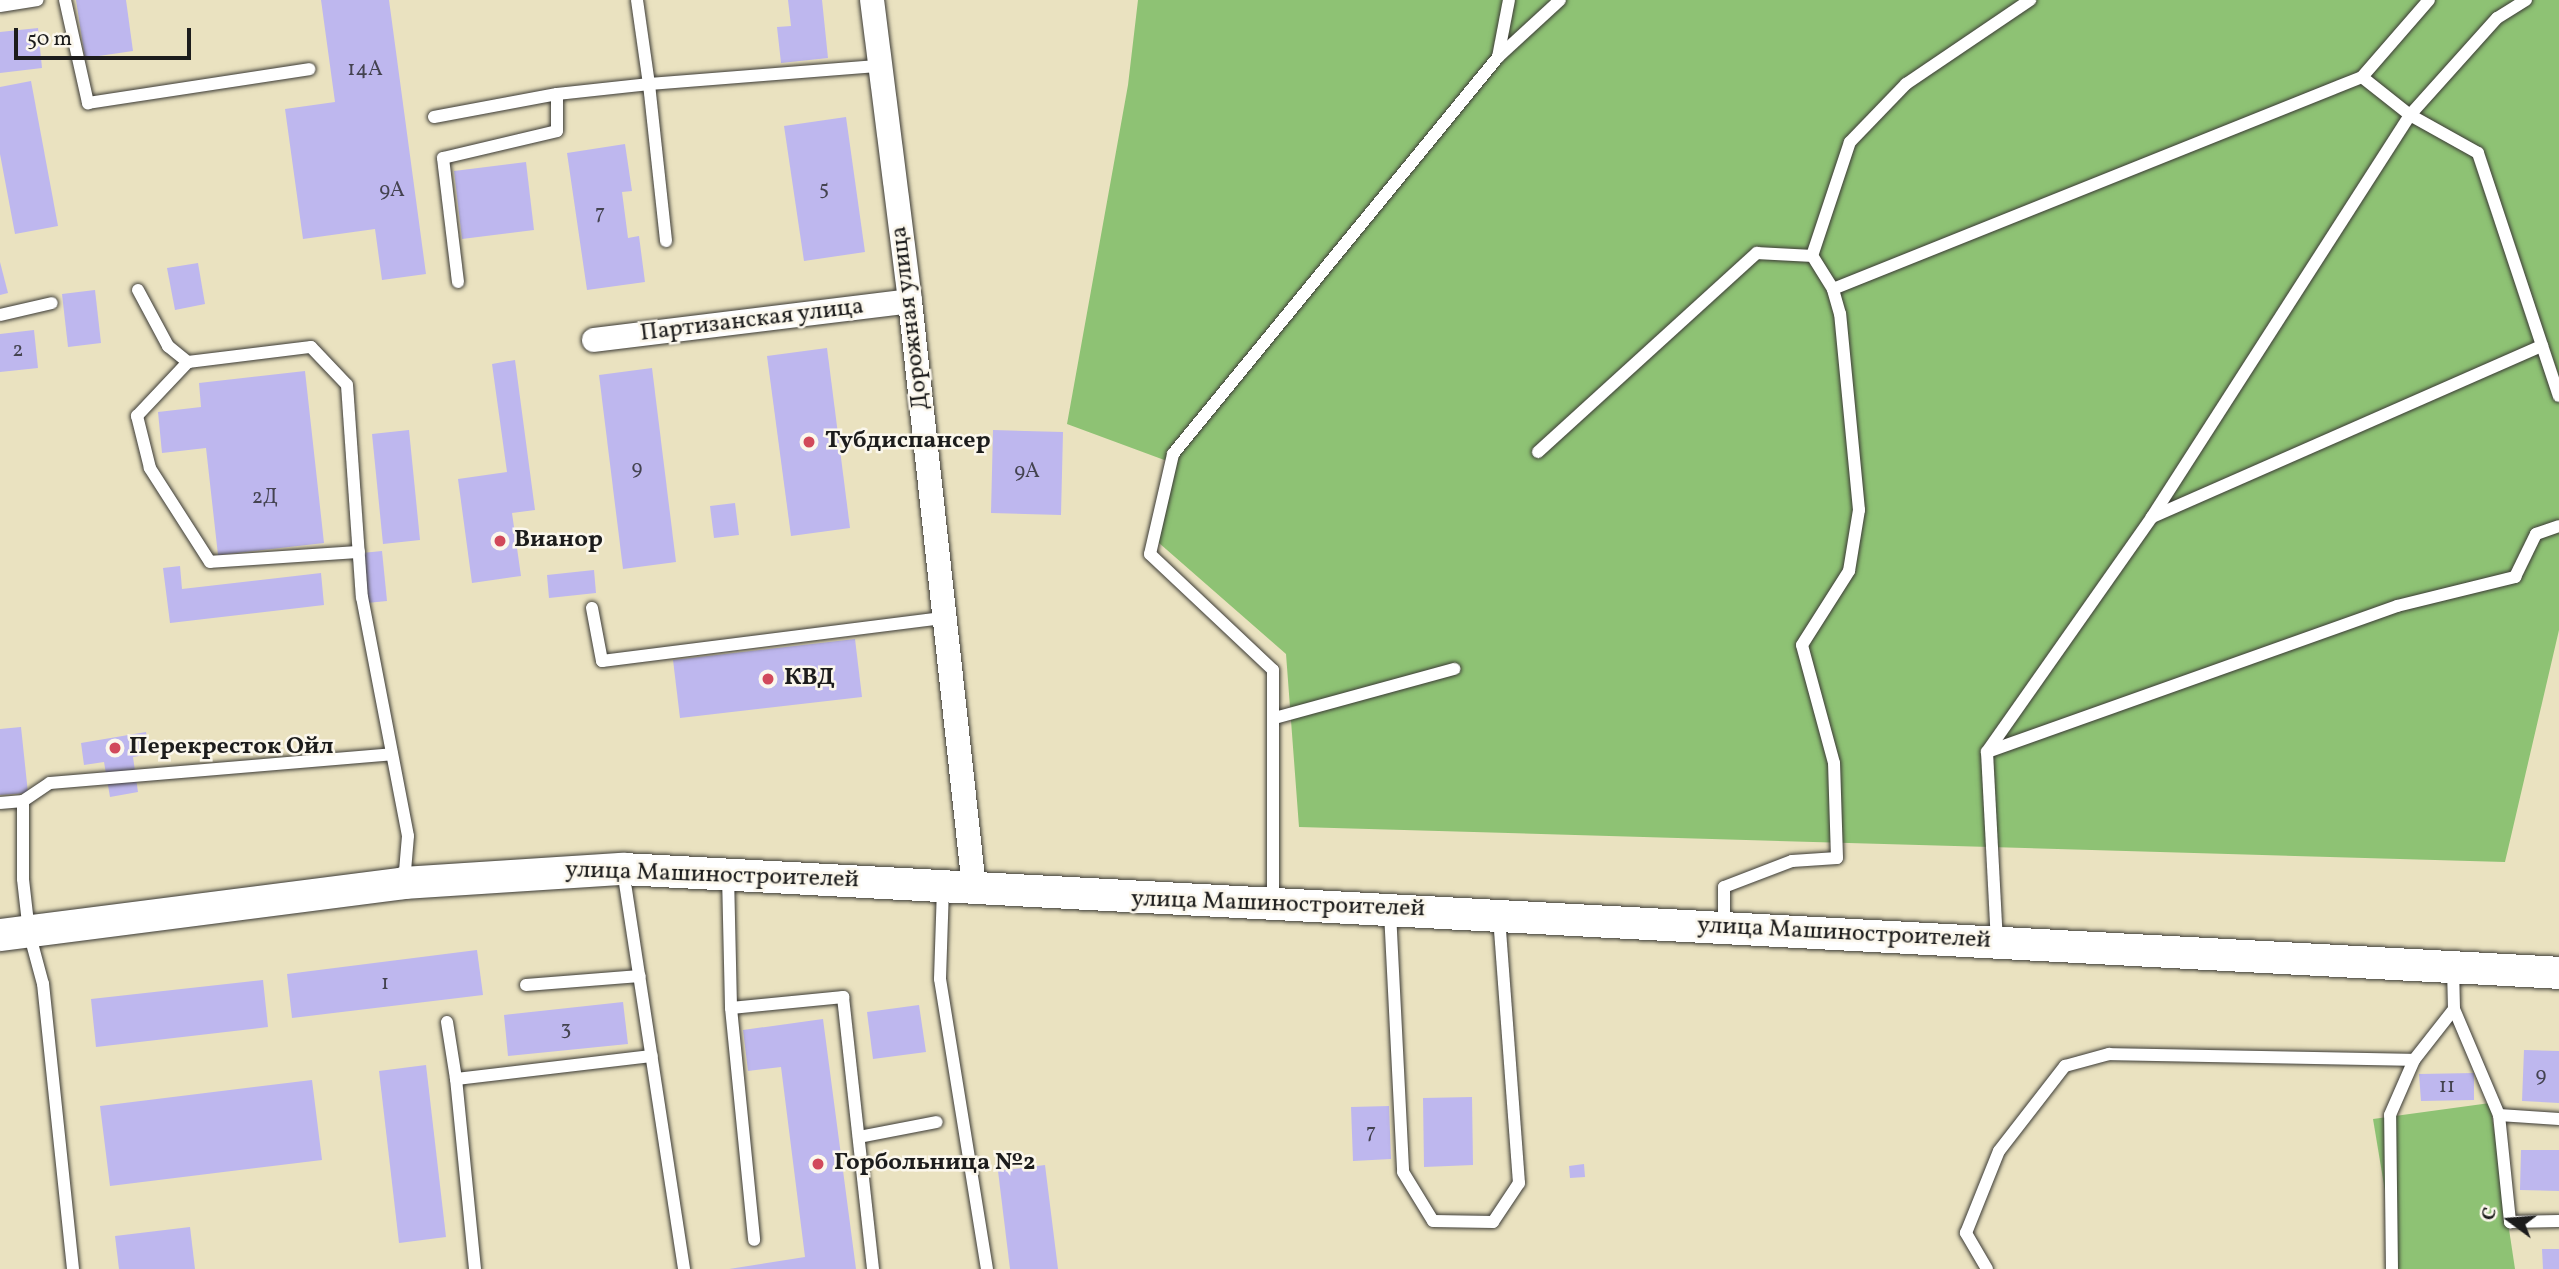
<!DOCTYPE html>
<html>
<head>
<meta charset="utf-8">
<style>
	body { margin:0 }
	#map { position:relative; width:2559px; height:1269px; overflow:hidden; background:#eae2c0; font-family:Vollkorn,serif }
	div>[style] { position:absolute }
	.green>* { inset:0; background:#8ec274 }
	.building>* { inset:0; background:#beb7ee }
	.roads { filter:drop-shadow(0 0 2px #3b3a35) drop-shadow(0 0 2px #3b3a35) }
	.service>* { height:12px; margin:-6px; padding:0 6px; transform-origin:6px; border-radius:6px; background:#fff }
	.minor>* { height:24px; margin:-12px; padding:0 12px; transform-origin:12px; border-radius:12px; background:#fff }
	.tertiary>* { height:32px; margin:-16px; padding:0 16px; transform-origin:16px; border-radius:16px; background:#fff }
	.dots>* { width:19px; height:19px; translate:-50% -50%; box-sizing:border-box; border:4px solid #fbf7ec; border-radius:50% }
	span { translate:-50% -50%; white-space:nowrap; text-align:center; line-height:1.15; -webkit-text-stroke:5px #fbf7ec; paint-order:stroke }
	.number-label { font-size:21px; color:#444350 }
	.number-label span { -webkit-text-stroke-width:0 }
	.street-label { font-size:24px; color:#1c1c1c }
	.poi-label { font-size:24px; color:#1c1c1c; font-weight:700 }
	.left { translate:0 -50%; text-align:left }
	.north { position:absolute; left:2475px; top:1185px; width:70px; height:70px; -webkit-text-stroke:5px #fbf7ec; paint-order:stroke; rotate:286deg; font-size:19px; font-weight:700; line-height:28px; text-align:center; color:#1c1c1c }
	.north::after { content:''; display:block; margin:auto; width:24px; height:32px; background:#1c1c1c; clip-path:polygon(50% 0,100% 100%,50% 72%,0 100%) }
	.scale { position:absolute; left:14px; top:28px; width:177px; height:32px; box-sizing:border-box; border:4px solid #1c1c1c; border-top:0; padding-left:9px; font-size:21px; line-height:24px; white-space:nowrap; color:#1c1c1c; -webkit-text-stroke:5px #fbf7ec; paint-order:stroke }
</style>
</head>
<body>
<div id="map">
	<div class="green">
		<i style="clip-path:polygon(1138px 0,2559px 0,2559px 630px,2505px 862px,1299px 827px,1286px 654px,1151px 536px,1167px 461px,1067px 424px,1128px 85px)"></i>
		<i style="clip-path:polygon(2490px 1103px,2515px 1269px,2398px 1269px,2373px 1119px)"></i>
	</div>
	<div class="building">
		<i style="clip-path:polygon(76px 0,126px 0,133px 51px,85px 58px)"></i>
		<i style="clip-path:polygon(321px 0,389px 0,426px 274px,382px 280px,375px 229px,303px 239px,285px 109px,335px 102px)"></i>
		<i style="clip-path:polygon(788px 0,822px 0,828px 58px,781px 63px,777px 27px,791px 26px)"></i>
		<i style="clip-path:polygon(38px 28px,42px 68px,0 73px,0 32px)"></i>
		<i style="clip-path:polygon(31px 81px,58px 226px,15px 234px,0 154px,0 87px)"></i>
		<i style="clip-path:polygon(846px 117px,865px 252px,804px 261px,784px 126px)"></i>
		<i style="clip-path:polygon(625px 144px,632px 191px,622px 192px,628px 238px,639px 236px,645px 282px,587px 290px,567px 153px)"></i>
		<i style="clip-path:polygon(526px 162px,534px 230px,462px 239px,454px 171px)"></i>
		<i style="clip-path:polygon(0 262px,8px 293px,0 295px)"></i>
		<i style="clip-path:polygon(198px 263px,205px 304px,175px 310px,167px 268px)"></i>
		<i style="clip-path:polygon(95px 290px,101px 343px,68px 347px,62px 294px)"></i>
		<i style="clip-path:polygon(34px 330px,38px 368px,0 372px,0 334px)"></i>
		<i style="clip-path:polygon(827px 348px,850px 528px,791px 536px,767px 356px)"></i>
		<i style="clip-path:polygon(515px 360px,535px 510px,512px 513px,521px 576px,472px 583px,458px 479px,507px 472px,492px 364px)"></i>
		<i style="clip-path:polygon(652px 368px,676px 562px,623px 569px,599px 375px)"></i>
		<i style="clip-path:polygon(305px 371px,324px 543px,218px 555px,206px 448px,162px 453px,158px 412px,201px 407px,199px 383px)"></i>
		<i style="clip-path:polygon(409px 430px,420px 540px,383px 544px,372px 434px)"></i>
		<i style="clip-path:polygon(993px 430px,1063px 432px,1061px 515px,991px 513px)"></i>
		<i style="clip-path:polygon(735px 503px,739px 535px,714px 538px,710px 506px)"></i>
		<i style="clip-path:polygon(382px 551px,387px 601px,367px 603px,362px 553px)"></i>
		<i style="clip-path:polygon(180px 566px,182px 589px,321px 573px,324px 605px,170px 623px,163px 568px)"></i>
		<i style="clip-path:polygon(594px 570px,596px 593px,549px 598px,547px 575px)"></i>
		<i style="clip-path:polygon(855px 639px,862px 697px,680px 718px,673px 660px)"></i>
		<i style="clip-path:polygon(21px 727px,28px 793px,0 795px,0 729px)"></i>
		<i style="clip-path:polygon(146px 732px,150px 754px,133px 757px,138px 792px,110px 797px,104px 762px,84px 765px,81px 743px)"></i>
		<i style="clip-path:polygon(477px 950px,483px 995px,292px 1018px,287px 974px)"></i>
		<i style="clip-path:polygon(263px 980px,268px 1027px,96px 1047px,91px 999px)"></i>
		<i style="clip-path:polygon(623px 1002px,628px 1044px,508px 1056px,504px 1015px)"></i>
		<i style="clip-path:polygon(919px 1005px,926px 1052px,873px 1059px,867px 1012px)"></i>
		<i style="clip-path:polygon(823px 1019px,856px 1269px,729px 1269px,805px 1257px,781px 1067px,748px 1071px,743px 1030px)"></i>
		<i style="clip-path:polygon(2524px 1050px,2559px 1051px,2559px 1103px,2522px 1101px)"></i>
		<i style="clip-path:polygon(426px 1065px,446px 1237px,399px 1243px,379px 1071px)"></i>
		<i style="clip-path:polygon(2474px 1073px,2474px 1100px,2421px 1101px,2419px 1074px)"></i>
		<i style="clip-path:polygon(312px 1080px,322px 1160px,110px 1186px,100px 1106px)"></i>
		<i style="clip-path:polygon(1472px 1097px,1473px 1165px,1424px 1167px,1423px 1098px)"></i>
		<i style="clip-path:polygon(1389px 1106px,1391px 1159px,1353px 1161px,1351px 1107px)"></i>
		<i style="clip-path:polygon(2521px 1150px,2559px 1150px,2559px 1191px,2520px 1190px)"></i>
		<i style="clip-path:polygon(1584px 1164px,1585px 1177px,1570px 1178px,1569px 1166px)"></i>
		<i style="clip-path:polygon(1045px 1165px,1058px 1269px,1010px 1269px,998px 1171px)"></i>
		<i style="clip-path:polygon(190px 1227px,195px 1269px,119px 1269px,115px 1236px)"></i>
		<i style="clip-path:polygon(2542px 1249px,2559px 1249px,2559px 1269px,2543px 1269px)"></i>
	</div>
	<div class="roads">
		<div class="service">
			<i style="left:65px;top:0;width:106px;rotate:77.4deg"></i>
			<i style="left:88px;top:103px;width:224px;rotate:-8.7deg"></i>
			<i style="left:637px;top:0;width:85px;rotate:81.9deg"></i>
			<i style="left:649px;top:84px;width:232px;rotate:-4.5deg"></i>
			<i style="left:2526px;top:0;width:34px;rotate:148deg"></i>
			<i style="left:2497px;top:18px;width:130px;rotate:131.9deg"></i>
			<i style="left:2410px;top:115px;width:78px;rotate:29.2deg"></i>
			<i style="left:2478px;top:153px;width:256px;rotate:71.6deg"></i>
			<i style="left:0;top:6px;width:38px;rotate:-9deg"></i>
			<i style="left:1498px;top:57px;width:58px;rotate:-79.1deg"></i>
			<i style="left:2362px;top:77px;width:102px;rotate:-49deg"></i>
			<i style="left:434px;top:117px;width:125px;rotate:-10.6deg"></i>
			<i style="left:557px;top:94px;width:93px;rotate:-6.2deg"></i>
			<i style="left:649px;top:84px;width:158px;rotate:83.8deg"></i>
			<i style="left:458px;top:282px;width:125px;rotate:-96.9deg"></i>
			<i style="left:443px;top:158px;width:117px;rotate:-13.3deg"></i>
			<i style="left:557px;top:131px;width:37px;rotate:-90deg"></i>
			<i style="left:1833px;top:289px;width:570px;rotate:-21.84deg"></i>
			<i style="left:2362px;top:77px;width:61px;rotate:38.4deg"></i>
			<i style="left:2410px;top:115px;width:478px;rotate:122.7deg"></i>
			<i style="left:2152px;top:517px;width:287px;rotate:125.1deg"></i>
			<i style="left:1987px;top:752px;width:190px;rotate:87deg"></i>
			<i style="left:138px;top:290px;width:64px;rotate:61.8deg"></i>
			<i style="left:168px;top:346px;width:26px;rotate:39deg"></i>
			<i style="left:0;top:315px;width:53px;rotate:-13deg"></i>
			<i style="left:1538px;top:452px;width:296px;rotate:-42.3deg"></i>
			<i style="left:1757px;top:253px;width:55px;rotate:3.1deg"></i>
			<i style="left:2152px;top:517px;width:426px;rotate:-23.7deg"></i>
			<i style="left:359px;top:552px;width:149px;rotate:176.2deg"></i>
			<i style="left:210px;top:562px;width:112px;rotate:-122.6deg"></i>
			<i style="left:150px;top:468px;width:54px;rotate:-104deg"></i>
			<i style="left:137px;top:416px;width:74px;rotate:-46.6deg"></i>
			<i style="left:188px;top:362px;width:124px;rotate:-7deg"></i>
			<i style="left:311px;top:347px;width:52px;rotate:46.5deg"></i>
			<i style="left:347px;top:385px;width:213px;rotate:86deg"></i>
			<i style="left:362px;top:597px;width:243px;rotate:79.1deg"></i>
			<i style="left:408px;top:836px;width:47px;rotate:94.9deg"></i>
			<i style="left:592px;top:608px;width:54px;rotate:79.3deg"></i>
			<i style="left:602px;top:661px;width:345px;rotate:-7.2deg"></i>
			<i style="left:1275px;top:718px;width:186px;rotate:-15.3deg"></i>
			<i style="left:1987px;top:752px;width:435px;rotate:-19.6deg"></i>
			<i style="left:2397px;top:606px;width:122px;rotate:-13.8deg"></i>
			<i style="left:2515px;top:577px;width:48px;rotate:-64deg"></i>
			<i style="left:2536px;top:534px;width:24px;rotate:-19deg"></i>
			<i style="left:0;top:803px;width:23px;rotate:-5deg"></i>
			<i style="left:623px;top:870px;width:404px;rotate:81.3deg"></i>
			<i style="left:728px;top:875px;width:133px;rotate:88.7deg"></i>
			<i style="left:731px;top:1008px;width:233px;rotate:84.3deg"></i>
			<i style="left:943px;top:888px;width:91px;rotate:91.9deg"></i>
			<i style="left:940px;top:979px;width:294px;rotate:80.8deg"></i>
			<i style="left:1273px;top:902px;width:232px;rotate:-90deg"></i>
			<i style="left:1273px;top:670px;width:169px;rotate:-136.7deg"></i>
			<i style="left:1150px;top:554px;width:103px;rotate:-77deg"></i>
			<i style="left:1173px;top:454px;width:513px;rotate:-50.69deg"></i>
			<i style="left:1498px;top:57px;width:84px;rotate:-42.6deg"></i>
			<i style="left:1390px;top:912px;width:260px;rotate:87.1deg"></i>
			<i style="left:1403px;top:1172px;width:57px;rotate:58.5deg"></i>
			<i style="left:1433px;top:1221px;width:60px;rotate:1deg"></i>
			<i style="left:1493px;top:1222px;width:47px;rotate:-56.3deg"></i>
			<i style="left:1519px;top:1183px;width:268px;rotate:-94.3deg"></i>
			<i style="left:1724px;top:926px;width:39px;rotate:-90deg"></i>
			<i style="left:1724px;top:887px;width:73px;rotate:-20.9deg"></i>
			<i style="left:1792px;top:861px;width:45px;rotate:-3.8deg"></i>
			<i style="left:1837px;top:858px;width:95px;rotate:-91.8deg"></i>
			<i style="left:1834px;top:763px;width:122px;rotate:-105.2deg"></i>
			<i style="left:1802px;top:645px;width:88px;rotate:-57.6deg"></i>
			<i style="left:1849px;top:571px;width:62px;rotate:-80.7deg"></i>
			<i style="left:1859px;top:510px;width:197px;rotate:-95.5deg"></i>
			<i style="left:1840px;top:314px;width:26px;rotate:-106deg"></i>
			<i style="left:1833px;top:289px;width:39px;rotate:-122deg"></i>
			<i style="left:1812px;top:256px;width:120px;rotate:-71.6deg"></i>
			<i style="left:1850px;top:142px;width:81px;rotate:-46deg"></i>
			<i style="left:1906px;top:84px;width:150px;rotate:-34.1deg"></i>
			<i style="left:526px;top:985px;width:114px;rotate:-4.5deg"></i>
			<i style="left:731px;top:1008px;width:113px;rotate:-5.6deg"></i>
			<i style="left:843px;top:997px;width:274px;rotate:83.7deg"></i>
			<i style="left:2454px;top:1009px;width:115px;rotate:67deg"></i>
			<i style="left:2499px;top:1115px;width:108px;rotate:84.1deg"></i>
			<i style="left:2510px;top:1222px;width:49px;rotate:-1.2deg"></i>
			<i style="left:447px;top:1022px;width:58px;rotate:81deg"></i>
			<i style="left:2499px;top:1115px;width:60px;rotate:3.8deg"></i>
			<i style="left:859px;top:1137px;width:79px;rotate:-10.9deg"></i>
			<i style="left:73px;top:1269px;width:287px;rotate:-96deg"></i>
			<i style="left:43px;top:984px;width:54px;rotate:-105.1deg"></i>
			<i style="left:29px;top:932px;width:53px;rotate:-96.5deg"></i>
			<i style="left:23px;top:879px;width:78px;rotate:-90deg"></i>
			<i style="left:23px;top:801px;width:32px;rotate:-34deg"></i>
			<i style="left:50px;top:783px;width:343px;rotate:-4.8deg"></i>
			<i style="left:475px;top:1269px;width:191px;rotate:-95.7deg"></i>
			<i style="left:456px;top:1079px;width:197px;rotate:-6.7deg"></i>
			<i style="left:1987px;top:1269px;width:42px;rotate:-120.3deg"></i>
			<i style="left:1966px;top:1233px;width:88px;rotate:-68.1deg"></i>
			<i style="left:1999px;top:1151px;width:108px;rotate:-52.2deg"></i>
			<i style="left:2065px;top:1066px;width:46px;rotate:-15.3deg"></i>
			<i style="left:2109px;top:1054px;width:305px;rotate:1.1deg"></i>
			<i style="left:2392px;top:1269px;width:154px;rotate:-90.7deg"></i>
			<i style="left:2390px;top:1115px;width:60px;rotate:-66.4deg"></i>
			<i style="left:2414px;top:1060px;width:65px;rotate:-51.9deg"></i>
			<i style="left:2454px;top:1009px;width:41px;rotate:-91.4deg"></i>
		</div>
		<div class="minor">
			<i style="left:872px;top:0;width:303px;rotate:82.8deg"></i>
			<i style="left:910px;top:301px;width:589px;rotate:83.77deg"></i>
			<i style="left:594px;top:340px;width:318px;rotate:-7deg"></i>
		</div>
		<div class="tertiary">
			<i style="left:0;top:935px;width:407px;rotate:-7.3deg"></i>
			<i style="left:404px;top:883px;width:219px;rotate:-3.7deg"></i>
			<i style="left:623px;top:869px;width:1939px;rotate:3.07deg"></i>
		</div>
	</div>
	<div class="dots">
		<i style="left:809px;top:442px;background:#d1495b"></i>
		<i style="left:500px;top:541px;background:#d1495b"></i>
		<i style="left:768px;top:679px;background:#d1495b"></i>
		<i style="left:115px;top:748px;background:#d1495b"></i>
		<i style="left:818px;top:1164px;background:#d1495b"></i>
	</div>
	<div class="number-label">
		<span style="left:365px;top:70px">14А</span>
		<span style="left:824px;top:189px">5</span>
		<span style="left:392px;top:191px">9А</span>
		<span style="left:600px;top:214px">7</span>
		<span style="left:18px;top:351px">2</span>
		<span style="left:637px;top:469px">9</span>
		<span style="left:1027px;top:472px">9А</span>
		<span style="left:265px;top:498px">2Д</span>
		<span style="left:385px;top:984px">1</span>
		<span style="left:566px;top:1029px">3</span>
		<span style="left:2541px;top:1076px">9</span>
		<span style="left:2447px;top:1087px">11</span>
		<span style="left:1371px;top:1133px">7</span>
	</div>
	<div class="street-label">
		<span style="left:911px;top:318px;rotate:-97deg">Дорожная улица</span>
		<span style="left:752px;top:321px;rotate:-7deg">Партизанская улица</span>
		<span style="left:712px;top:876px;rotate:2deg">улица Машиностроителей</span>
		<span style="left:1278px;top:905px;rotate:2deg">улица Машиностроителей</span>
		<span style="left:1844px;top:934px;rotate:3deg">улица Машиностроителей</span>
	</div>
	<div class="poi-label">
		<span class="left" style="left:825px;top:442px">Тубдиспансер</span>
		<span class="left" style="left:514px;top:541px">Вианор</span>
		<span class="left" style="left:784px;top:679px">КВД</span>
		<span class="left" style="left:129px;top:748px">Перекресток Ойл</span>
		<span class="left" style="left:834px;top:1164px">Горбольница №2</span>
	</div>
	<div class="north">С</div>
	<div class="scale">50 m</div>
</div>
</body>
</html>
